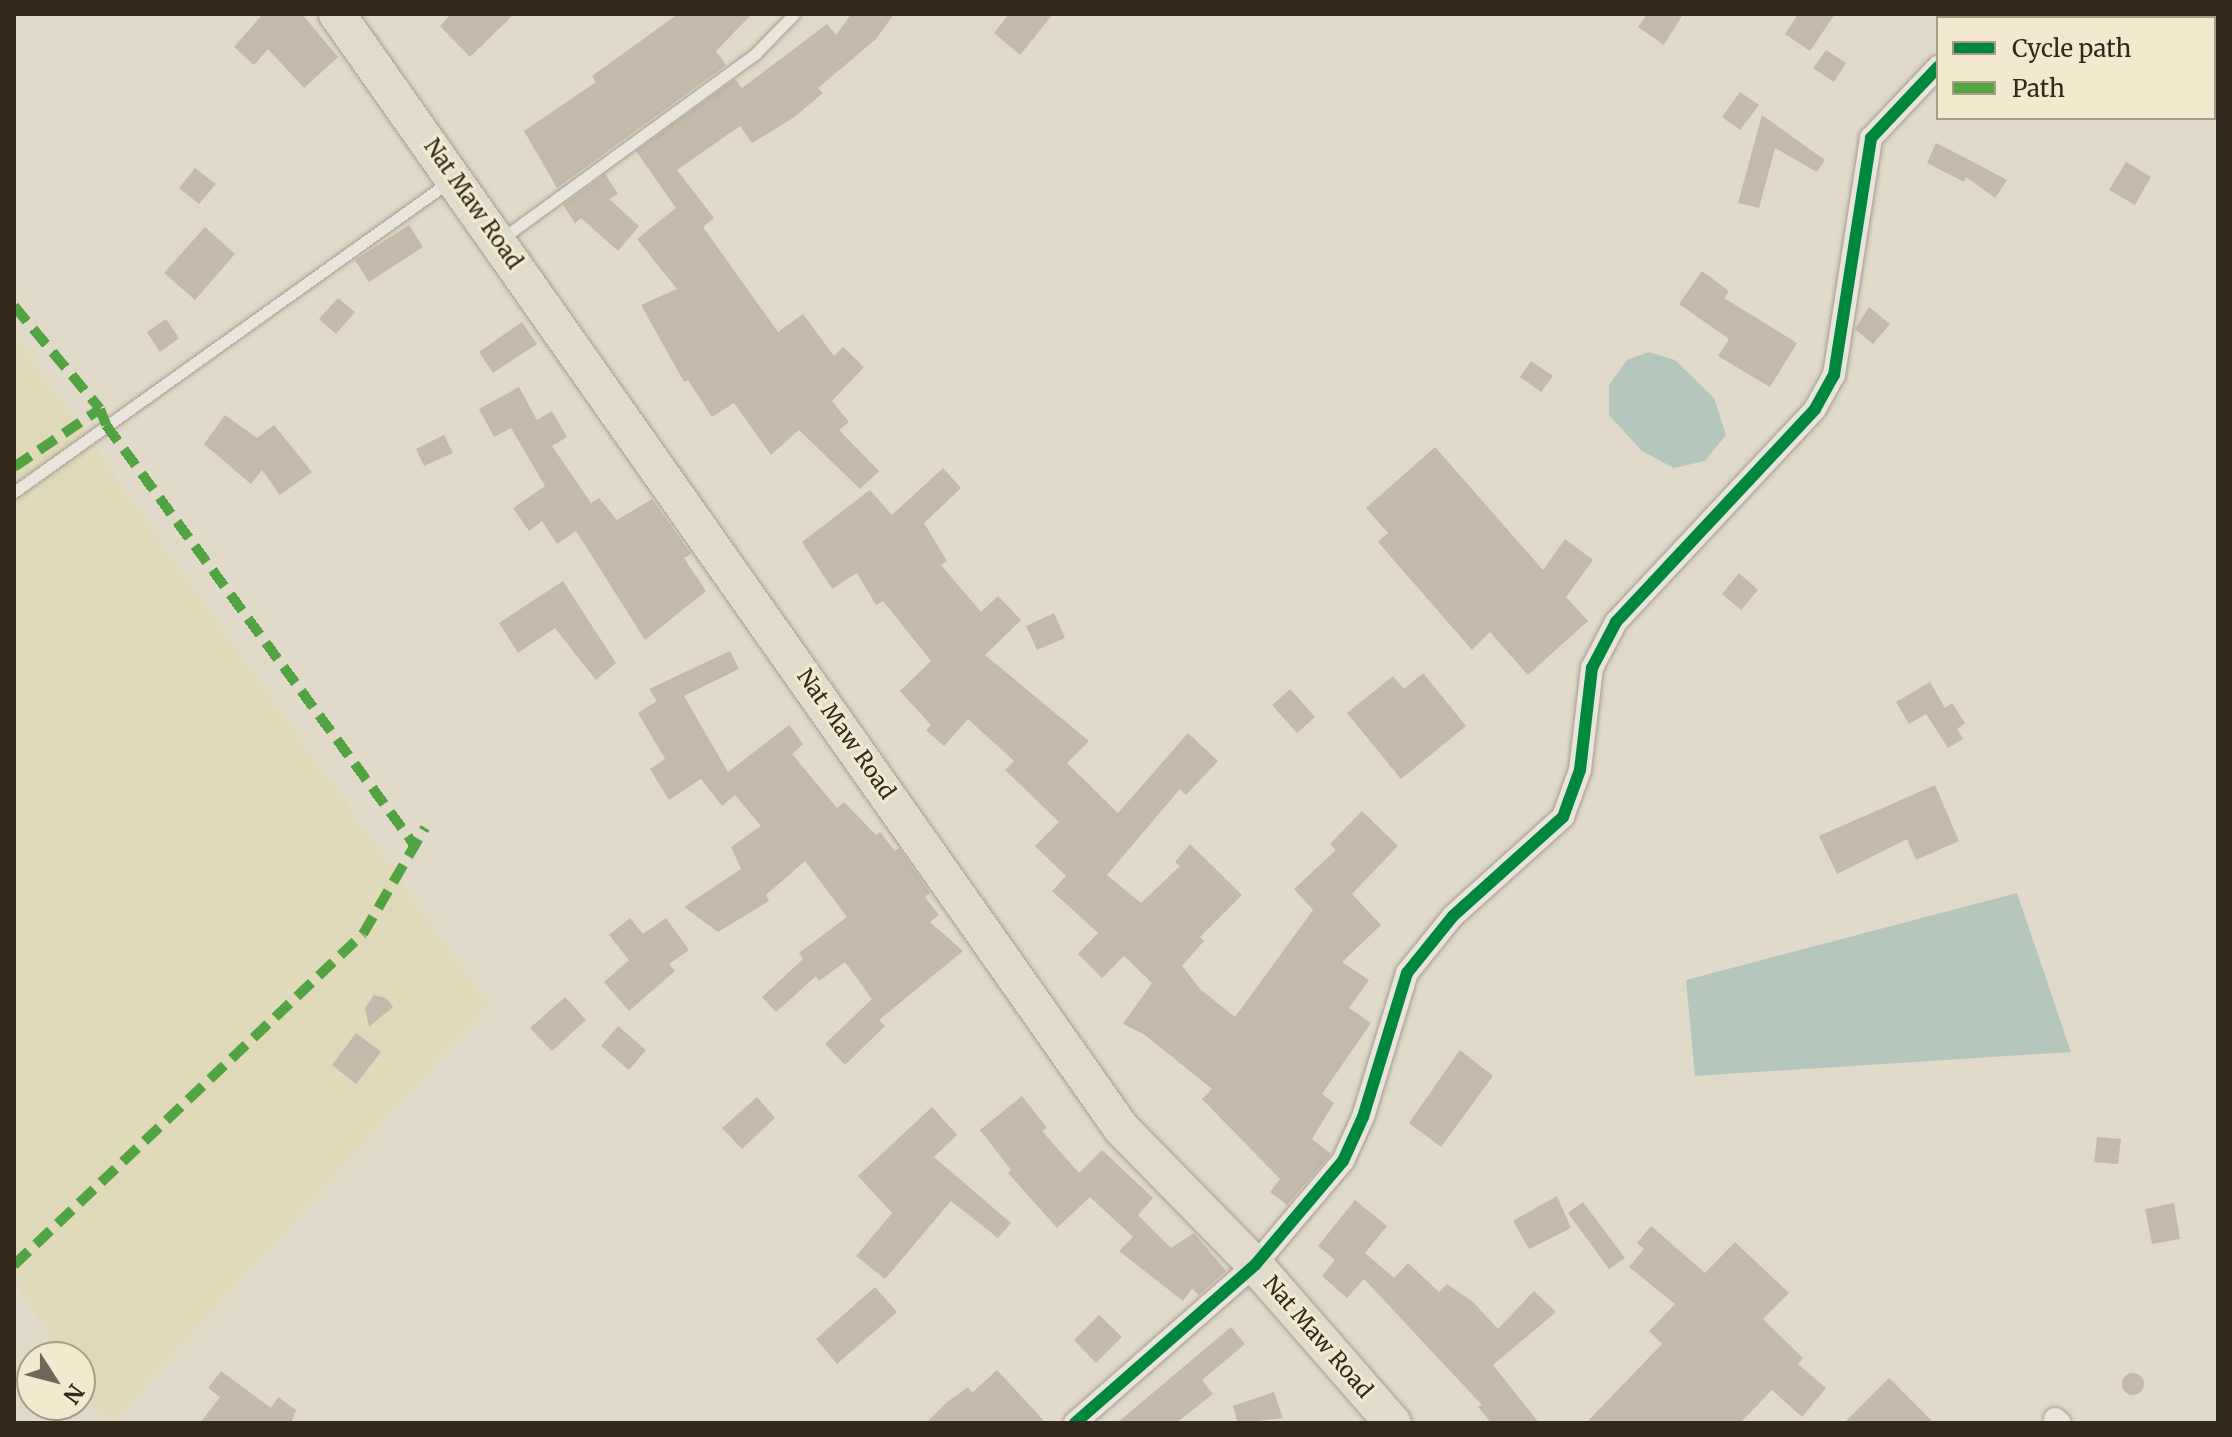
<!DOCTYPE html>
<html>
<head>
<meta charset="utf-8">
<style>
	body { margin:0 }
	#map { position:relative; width:2232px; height:1437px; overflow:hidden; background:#e1dac9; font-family:Merriweather,serif }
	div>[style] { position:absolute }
	.farmland>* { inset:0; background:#e0d9ba }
	.water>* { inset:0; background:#b5c6bc }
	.building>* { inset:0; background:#c5b9aa }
	.round { border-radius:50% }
	.roads { filter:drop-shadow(0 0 2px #a69f93) drop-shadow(0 0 2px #a69f93) }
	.lane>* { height:11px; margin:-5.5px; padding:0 5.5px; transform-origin:5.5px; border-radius:5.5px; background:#eae5db }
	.street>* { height:22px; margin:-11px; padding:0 11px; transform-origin:11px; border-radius:11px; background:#eae5db }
	.primary>* { height:36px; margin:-18px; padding:0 18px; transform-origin:18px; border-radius:18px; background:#e1dbcc }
	.quiet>* { height:10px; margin-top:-5px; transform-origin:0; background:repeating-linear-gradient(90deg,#52a341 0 20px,transparent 0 30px) }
	.cycleway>* { height:12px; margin:-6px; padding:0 6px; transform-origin:6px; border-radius:6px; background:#00873e }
	span { translate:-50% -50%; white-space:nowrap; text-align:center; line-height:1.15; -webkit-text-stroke:6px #f3e9ce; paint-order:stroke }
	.street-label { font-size:22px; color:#33281c }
	.frame { position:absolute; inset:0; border:16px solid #33281c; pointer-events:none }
	.legend { position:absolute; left:1936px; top:16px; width:280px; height:104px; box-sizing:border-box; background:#f3e9ce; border:2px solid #a69c87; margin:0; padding:10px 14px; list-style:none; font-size:24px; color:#33281c }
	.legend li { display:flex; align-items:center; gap:16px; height:40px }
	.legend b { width:40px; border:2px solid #a69c87 }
	.north { position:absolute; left:16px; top:1341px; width:80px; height:80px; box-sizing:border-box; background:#f3e9ce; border:2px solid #a69c87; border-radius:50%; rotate:126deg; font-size:22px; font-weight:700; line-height:32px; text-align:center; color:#33281c }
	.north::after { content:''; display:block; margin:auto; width:28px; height:36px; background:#706659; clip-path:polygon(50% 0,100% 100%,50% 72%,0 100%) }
</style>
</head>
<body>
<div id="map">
	<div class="farmland">
		<i style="clip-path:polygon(14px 332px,490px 1005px,113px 1423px,104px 1423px,80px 1386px,80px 1357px,62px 1357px,14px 1282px)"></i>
	</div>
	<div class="water">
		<i style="clip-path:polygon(1649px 352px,1675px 360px,1714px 398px,1726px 435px,1705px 461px,1674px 468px,1642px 451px,1609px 415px,1609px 385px,1627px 360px)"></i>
		<i style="clip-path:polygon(2017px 893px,2071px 1052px,1695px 1076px,1686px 980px)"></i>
	</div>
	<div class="building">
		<i style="clip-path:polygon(263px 14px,302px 14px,338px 57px,304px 88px,268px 49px,254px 65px,234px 47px)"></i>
		<i style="clip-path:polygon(451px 14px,514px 14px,470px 57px,440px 26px)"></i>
		<i style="clip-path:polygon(678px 14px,752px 14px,716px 51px,726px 65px,557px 188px,524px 131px,596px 82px,592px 76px)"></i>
		<i style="clip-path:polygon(851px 14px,894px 14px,876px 39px,818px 88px,823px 93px,793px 118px,752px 143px,740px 126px,677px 170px,714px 218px,703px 227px,778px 332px,803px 314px,834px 356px,843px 347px,864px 367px,832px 401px,849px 422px,839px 430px,879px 471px,860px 489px,799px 430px,771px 455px,734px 403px,712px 417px,688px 380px,684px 382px,641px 305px,677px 289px,637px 239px,676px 208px,636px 151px,735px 79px,742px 88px,827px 24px,836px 35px)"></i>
		<i style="clip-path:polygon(1009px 14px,1053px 14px,1020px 55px,994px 33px)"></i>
		<i style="clip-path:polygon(1647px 14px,1683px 14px,1664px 45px,1638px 27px)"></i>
		<i style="clip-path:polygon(1798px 14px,1835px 14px,1810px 51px,1785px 34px)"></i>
		<i style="clip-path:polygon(1826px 50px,1846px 63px,1834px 82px,1813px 68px)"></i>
		<i style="clip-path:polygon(1740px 92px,1759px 105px,1740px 130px,1722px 117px)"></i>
		<i style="clip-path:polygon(1762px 115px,1825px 160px,1817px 172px,1775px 148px,1759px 208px,1738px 203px)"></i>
		<i style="clip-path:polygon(1936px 143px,1952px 151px,2007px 180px,1995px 198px,1966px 177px,1964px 182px,1927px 163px)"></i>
		<i style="clip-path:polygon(2126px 162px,2151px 177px,2135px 205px,2109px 190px)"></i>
		<i style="clip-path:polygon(195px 168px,216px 184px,199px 204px,179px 188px)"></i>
		<i style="clip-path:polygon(605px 174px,618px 194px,609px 199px,639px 226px,618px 251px,581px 218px,575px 223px,563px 205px)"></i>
		<i style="clip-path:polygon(409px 225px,423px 247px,369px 282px,355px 260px)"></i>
		<i style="clip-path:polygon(205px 227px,235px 254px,195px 300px,164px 273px)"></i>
		<i style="clip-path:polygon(1702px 271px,1729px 291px,1724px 298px,1797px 343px,1770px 387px,1718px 356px,1729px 339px,1679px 304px)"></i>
		<i style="clip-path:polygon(338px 298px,355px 312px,336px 334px,319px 319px)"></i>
		<i style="clip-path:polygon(1869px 307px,1890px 324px,1873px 344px,1855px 329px)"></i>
		<i style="clip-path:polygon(166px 319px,179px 338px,160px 352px,147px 332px)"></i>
		<i style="clip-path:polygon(522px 322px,537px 344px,493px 373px,479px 352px)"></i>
		<i style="clip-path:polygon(1531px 361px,1553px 376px,1541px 392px,1520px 377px)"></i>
		<i style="clip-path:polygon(519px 387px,537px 420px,552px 411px,567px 437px,552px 446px,591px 503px,599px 498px,617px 520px,652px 499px,691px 554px,684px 558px,706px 591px,645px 640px,576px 531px,557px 544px,542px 521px,529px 531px,513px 508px,545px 486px,511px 428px,494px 437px,479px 409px)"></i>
		<i style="clip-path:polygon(225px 415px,257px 438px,274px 425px,312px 472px,280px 495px,262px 470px,251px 484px,204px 444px)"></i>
		<i style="clip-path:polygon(444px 435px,453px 453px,424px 466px,416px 449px)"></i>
		<i style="clip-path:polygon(1435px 447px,1543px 570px,1565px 539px,1593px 560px,1566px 597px,1588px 621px,1528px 675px,1490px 632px,1472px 650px,1378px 542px,1388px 533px,1366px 508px)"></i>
		<i style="clip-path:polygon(943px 468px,961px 488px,924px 523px,947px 561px,941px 565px,981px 612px,998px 596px,1021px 620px,985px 655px,1089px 741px,1067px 763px,1118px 813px,1188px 733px,1218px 761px,1186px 795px,1180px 789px,1107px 875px,1141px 903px,1180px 866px,1175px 862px,1190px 844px,1242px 895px,1200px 937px,1204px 941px,1182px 966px,1200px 989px,1235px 1017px,1313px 910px,1294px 889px,1336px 850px,1330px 844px,1362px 811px,1398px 846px,1352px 894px,1381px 925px,1342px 962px,1369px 980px,1349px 1008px,1371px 1023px,1322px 1094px,1334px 1103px,1312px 1139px,1331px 1154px,1287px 1205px,1270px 1192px,1280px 1179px,1202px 1099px,1212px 1089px,1145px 1035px,1123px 1024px,1152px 983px,1124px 956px,1102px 978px,1078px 954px,1098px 933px,1052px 891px,1066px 876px,1035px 846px,1059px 822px,1005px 770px,1014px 761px,968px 719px,944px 746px,926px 730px,931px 725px,900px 691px,931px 661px,883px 601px,876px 605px,857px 573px,832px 589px,802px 542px,870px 490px,892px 515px)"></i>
		<i style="clip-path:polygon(1739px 573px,1758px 590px,1741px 610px,1722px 594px)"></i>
		<i style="clip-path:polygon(563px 581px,616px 663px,596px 680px,555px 628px,518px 653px,499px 623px)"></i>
		<i style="clip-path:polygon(1054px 613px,1065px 638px,1037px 650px,1026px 626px)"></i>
		<i style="clip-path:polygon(730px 651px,739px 669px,684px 696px,728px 772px,789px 725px,803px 744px,792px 754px,837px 808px,844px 802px,876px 835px,880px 832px,895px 851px,899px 848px,930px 893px,925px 897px,939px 915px,930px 922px,963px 951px,879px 1020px,885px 1026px,845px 1065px,825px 1044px,872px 999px,845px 962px,819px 981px,816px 976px,776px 1012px,762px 997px,803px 959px,799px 953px,847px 917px,805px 861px,766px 895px,769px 901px,718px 932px,684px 907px,741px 869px,731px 847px,761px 826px,735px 795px,722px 806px,701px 779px,669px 800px,650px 769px,665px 759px,638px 713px,657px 701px,649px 689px)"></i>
		<i style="clip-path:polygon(1423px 673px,1466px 726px,1401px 779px,1347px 713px,1393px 676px,1404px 689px)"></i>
		<i style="clip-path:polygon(1930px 682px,1945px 708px,1952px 703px,1965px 723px,1957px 729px,1963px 739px,1948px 748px,1926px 714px,1909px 724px,1896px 702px)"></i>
		<i style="clip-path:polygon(1290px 689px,1315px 717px,1297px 733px,1272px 705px)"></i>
		<i style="clip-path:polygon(1935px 785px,1959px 841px,1916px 860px,1907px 839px,1837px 874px,1819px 836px)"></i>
		<i style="clip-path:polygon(630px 918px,643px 934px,666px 918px,689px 950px,669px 964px,675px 971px,629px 1011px,604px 982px,629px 960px,609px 935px)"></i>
		<i style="clip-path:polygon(374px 995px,386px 998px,393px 1007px,369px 1027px,365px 1008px)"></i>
		<i style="clip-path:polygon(565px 997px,586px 1020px,552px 1051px,530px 1028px)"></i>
		<i style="clip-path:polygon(618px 1026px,646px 1050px,629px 1070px,601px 1046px)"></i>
		<i style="clip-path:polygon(356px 1033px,381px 1052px,356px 1084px,332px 1065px)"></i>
		<i style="clip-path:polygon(1460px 1050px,1493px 1076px,1441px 1147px,1409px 1123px)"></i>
		<i style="clip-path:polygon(1022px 1096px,1047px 1128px,1042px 1131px,1079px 1173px,1102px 1150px,1153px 1198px,1138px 1215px,1171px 1248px,1194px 1233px,1226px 1271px,1199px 1295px,1192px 1289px,1183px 1301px,1119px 1251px,1133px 1237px,1090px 1197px,1057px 1228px,1008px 1173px,1011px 1170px,980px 1130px)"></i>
		<i style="clip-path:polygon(757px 1097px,775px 1118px,742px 1149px,722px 1128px)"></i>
		<i style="clip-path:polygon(932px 1107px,957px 1135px,934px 1157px,1011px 1223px,998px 1238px,951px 1201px,885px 1279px,856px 1256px,892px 1213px,858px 1176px)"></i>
		<i style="clip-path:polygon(2097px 1137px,2121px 1139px,2118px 1164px,2094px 1162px)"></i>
		<i style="clip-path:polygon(1557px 1196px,1571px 1228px,1529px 1249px,1513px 1221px)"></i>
		<i style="clip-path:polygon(1355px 1200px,1387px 1226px,1365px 1253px,1394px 1278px,1408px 1263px,1439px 1292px,1447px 1284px,1473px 1302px,1498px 1329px,1534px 1291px,1556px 1312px,1493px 1365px,1539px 1423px,1491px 1423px,1478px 1407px,1482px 1405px,1364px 1279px,1347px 1298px,1322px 1276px,1335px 1260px,1318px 1246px)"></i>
		<i style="clip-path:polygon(1583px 1202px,1625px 1258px,1609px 1269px,1568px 1213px)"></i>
		<i style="clip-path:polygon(2174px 1203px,2180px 1239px,2152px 1244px,2145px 1209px)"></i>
		<i style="clip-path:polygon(1651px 1226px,1705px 1273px,1735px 1242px,1789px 1293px,1763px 1319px,1803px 1358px,1798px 1364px,1826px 1388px,1802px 1417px,1772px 1390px,1740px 1423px,1586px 1423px,1662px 1344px,1649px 1331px,1675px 1304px,1629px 1267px,1644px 1249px,1637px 1243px)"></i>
		<i style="clip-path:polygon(875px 1287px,897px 1312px,837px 1364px,816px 1339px)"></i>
		<i style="clip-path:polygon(1099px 1315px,1122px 1337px,1096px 1363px,1074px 1340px)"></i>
		<i style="clip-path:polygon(1231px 1327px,1245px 1344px,1202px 1380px,1213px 1394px,1176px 1423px,1117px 1423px)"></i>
		<i style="clip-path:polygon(997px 1370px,1046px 1423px,926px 1423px,946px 1403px,968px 1387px,972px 1393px)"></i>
		<i style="clip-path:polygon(221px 1371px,271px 1408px,278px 1397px,296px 1410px,291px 1423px,200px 1423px,220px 1397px,208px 1388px)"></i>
		<i class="round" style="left:2122px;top:1373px;width:22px;height:22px"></i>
		<i style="clip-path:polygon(1889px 1378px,1934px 1423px,1844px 1423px)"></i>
		<i style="clip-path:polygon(1274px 1392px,1283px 1418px,1238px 1423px,1233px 1406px)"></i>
	</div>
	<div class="roads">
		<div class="lane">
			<i style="left:500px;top:240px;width:317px;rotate:-36.1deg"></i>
			<i style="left:756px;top:53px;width:54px;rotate:-45.7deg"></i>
			<i style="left:14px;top:492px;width:536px;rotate:-35.5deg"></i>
		</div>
		<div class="street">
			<i style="left:1985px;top:18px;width:6px;rotate:-45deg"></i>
			<i style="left:2055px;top:1419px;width:6px;rotate:39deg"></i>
			<i style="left:1075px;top:1423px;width:240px;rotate:-41.3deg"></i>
			<i style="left:1255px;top:1265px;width:136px;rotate:-49.8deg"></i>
			<i style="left:1343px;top:1161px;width:48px;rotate:-65.6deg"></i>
			<i style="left:1363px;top:1117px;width:151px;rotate:-73deg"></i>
			<i style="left:1407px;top:973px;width:73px;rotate:-51.1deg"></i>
			<i style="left:1453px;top:916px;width:148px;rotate:-42deg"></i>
			<i style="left:1563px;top:817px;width:50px;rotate:-70.1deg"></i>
			<i style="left:1580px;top:770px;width:103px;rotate:-83.3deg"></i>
			<i style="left:1592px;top:668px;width:52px;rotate:-62.4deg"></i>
			<i style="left:1616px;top:622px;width:291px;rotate:-46.9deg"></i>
			<i style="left:1815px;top:409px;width:39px;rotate:-61deg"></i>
			<i style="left:1834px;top:375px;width:240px;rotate:-81.1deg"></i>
			<i style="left:1871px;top:138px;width:98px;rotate:-46.7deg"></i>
		</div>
		<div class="primary">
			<i style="left:337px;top:14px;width:1362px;rotate:54.86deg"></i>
			<i style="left:1121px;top:1128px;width:192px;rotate:45.6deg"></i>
			<i style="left:1255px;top:1265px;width:210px;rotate:48.9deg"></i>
		</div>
	</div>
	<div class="quiet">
		<i style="left:14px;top:306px;width:134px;rotate:50.1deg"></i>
		<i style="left:100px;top:409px;width:17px;rotate:69deg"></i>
		<i style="left:106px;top:425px;width:522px;rotate:53.72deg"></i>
		<i style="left:14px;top:467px;width:104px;rotate:-34deg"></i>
		<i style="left:14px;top:1265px;width:481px;rotate:-43.5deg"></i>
		<i style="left:363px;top:934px;width:123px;rotate:-59.7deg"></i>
	</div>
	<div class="cycleway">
		<i style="left:1075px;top:1423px;width:240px;rotate:-41.3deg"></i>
		<i style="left:1255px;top:1265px;width:136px;rotate:-49.8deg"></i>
		<i style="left:1343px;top:1161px;width:48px;rotate:-65.6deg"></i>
		<i style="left:1363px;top:1117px;width:151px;rotate:-73deg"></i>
		<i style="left:1407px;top:973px;width:73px;rotate:-51.1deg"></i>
		<i style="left:1453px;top:916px;width:148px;rotate:-42deg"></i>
		<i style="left:1563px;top:817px;width:50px;rotate:-70.1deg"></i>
		<i style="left:1580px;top:770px;width:103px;rotate:-83.3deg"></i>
		<i style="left:1592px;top:668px;width:52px;rotate:-62.4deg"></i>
		<i style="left:1616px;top:622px;width:291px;rotate:-46.9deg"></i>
		<i style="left:1815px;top:409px;width:39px;rotate:-61deg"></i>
		<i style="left:1834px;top:375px;width:240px;rotate:-81.1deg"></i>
		<i style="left:1871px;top:138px;width:98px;rotate:-46.7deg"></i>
	</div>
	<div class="street-label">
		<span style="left:473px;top:204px;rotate:55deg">Nat Maw Road</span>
		<span style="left:846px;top:734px;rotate:55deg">Nat Maw Road</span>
		<span style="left:1318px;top:1337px;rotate:49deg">Nat Maw Road</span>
	</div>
	<div class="frame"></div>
	<ul class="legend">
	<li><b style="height:10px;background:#00873e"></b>Cycle path</li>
	<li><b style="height:10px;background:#52a341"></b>Path</li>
	</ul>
	<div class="north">N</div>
</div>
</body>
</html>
